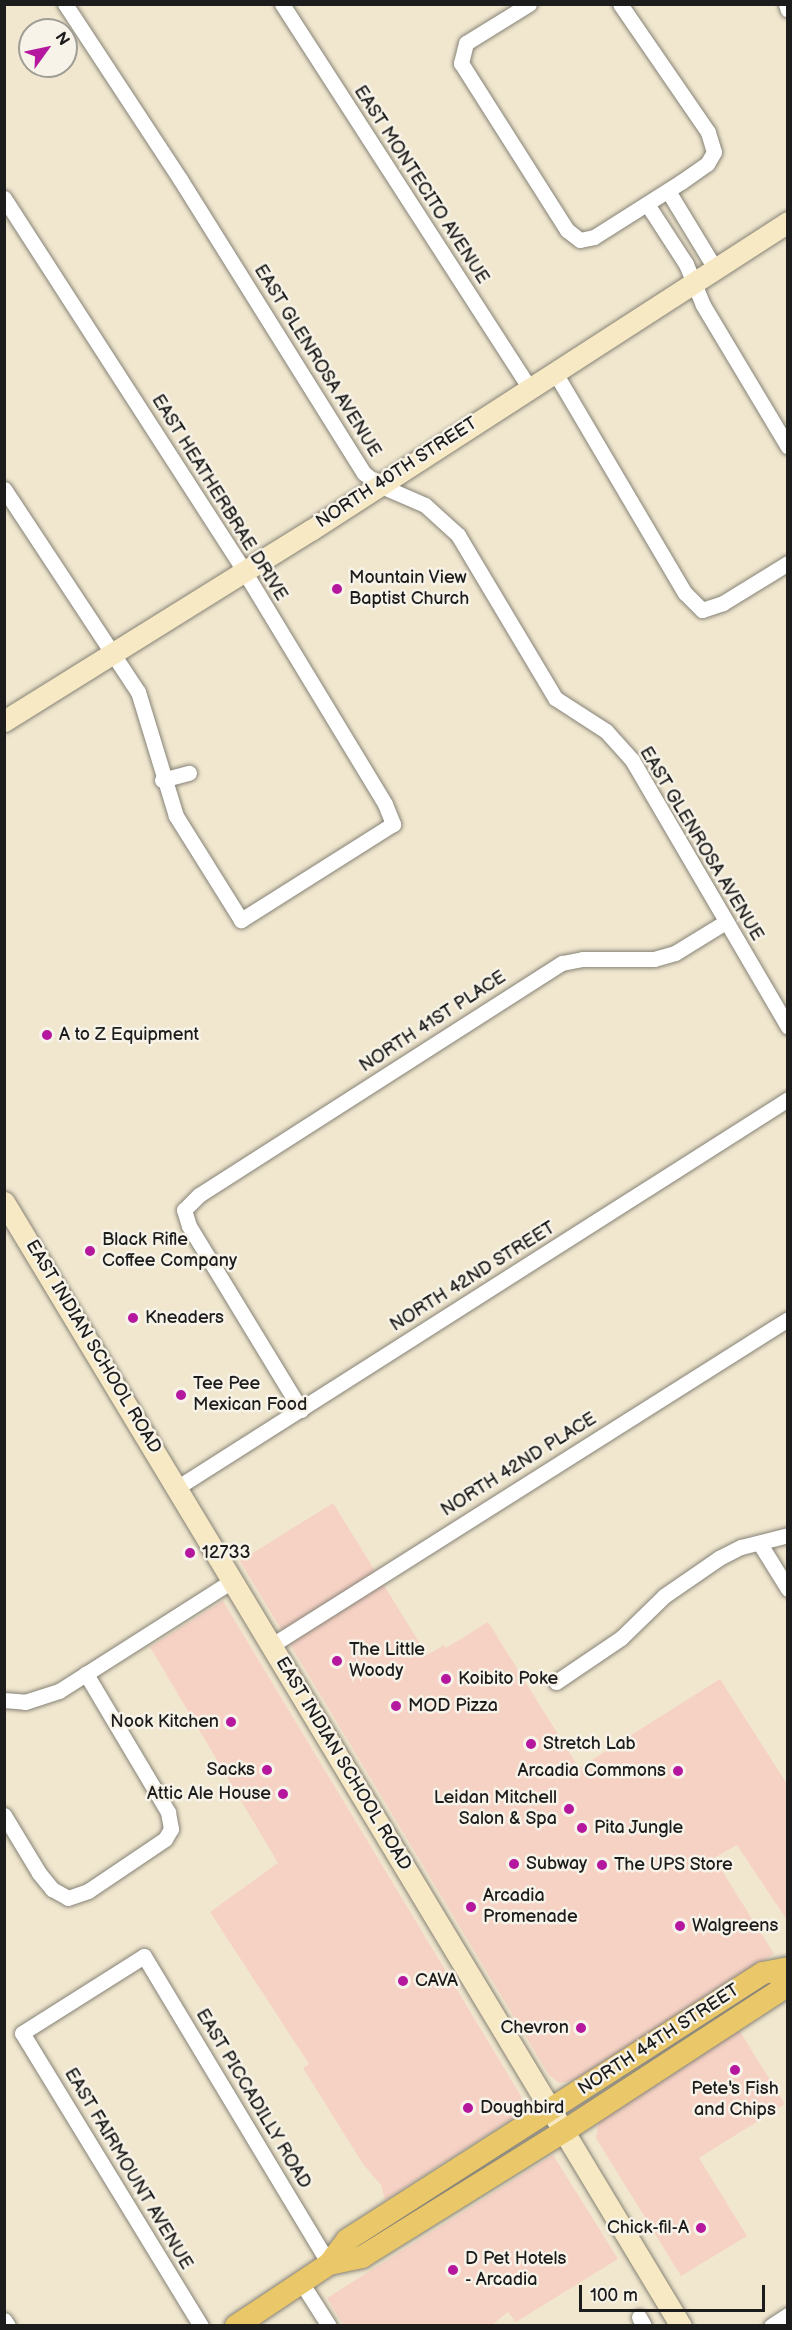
<!DOCTYPE html>
<html>
<head>
<meta charset="utf-8">
<style>
	body { margin:0 }
	#map { position:relative; width:792px; height:2330px; overflow:hidden; background:#f1e7cf; font-family:"Balsamiq Sans",sans-serif }
	div>[style] { position:absolute }
	.built>* { inset:0; background:#f6d2c5 }
	.roads { filter:drop-shadow(0 0 2px #868276) drop-shadow(0 0 2px #868276) }
	.minor>* { height:15px; margin:-7.5px; padding:0 7.5px; transform-origin:7.5px; border-radius:7.5px; background:#fff }
	.secondary>* { height:21px; margin:-10.5px; padding:0 10.5px; transform-origin:10.5px; border-radius:10.5px; background:#f7e9c3 }
	.primary>* { height:22px; margin:-11px; padding:0 11px; transform-origin:11px; border-radius:11px; background:#eac769 }
	.dots>* { width:16px; height:16px; translate:-50% -50%; box-sizing:border-box; border:3px solid #f7f3e8; border-radius:50% }
	span { translate:-50% -50%; white-space:nowrap; text-align:center; line-height:1.15; -webkit-text-stroke:5px #f7f3e8; paint-order:stroke }
	.street-label { font-size:18px; color:#1c1c1c }
	.poi-label { font-size:18px; color:#1c1c1c }
	.left { translate:0 -50%; text-align:left }
	.right { translate:-100% -50%; text-align:right }
	.frame { position:absolute; inset:0; border:6px solid #1c1c1c; pointer-events:none }
	.north { position:absolute; left:18px; top:18px; width:60px; height:60px; box-sizing:border-box; background:#f7f3e8; border:2px solid #9f9d96; border-radius:50%; rotate:57deg; font-size:16px; font-weight:700; line-height:24px; text-align:center; color:#1c1c1c }
	.north::after { content:''; display:block; margin:auto; width:21px; height:27px; background:#b5179e; clip-path:polygon(50% 0,100% 100%,50% 72%,0 100%) }
	.scale { position:absolute; left:579px; top:2285px; width:186px; height:27px; box-sizing:border-box; border:3px solid #1c1c1c; border-top:0; padding-left:8px; font-size:18px; line-height:21px; white-space:nowrap; color:#1c1c1c; -webkit-text-stroke:4px #f7f3e8; paint-order:stroke }
</style>
</head>
<body>
<div id="map">
	<div class="built">
		<i style="clip-path:polygon(333px 1503px,427px 1655px,444px 1645px,446px 1648px,488px 1622px,579px 1768px,720px 1679px,787px 1784px,787px 1920px,737px 1845px,714px 1858px,774px 1954px,573px 2081px,559px 2083px,549px 2075px,240px 1561px)"></i>
		<i style="clip-path:polygon(223px 1601px,521px 2096px,522px 2107px,516px 2116px,385px 2200px,381px 2185px,363px 2164px,303px 2068px,309px 2064px,210px 1912px,278px 1863px,150px 1647px)"></i>
		<i style="clip-path:polygon(739px 2030px,785px 2104px,699px 2158px,747px 2236px,681px 2276px,596px 2138px,599px 2120px)"></i>
		<i style="clip-path:polygon(553px 2155px,618px 2259px,516px 2322px,508px 2312px,492px 2325px,343px 2325px,327px 2298px)"></i>
	</div>
	<div class="roads">
		<div class="minor">
			<i style="left:65px;top:4px;width:209px;rotate:56.7deg"></i>
			<i style="left:180px;top:179px;width:347px;rotate:58deg"></i>
			<i style="left:364px;top:473px;width:19px;rotate:39deg"></i>
			<i style="left:379px;top:485px;width:50px;rotate:23.5deg"></i>
			<i style="left:425px;top:505px;width:45px;rotate:42.3deg"></i>
			<i style="left:458px;top:535px;width:190px;rotate:59.2deg"></i>
			<i style="left:555px;top:698px;width:61px;rotate:32.9deg"></i>
			<i style="left:606px;top:731px;width:39px;rotate:48deg"></i>
			<i style="left:632px;top:760px;width:309px;rotate:59.7deg"></i>
			<i style="left:282px;top:4px;width:456px;rotate:57.2deg"></i>
			<i style="left:529px;top:4px;width:74px;rotate:148.2deg"></i>
			<i style="left:466px;top:43px;width:21px;rotate:104deg"></i>
			<i style="left:461px;top:63px;width:198px;rotate:57.6deg"></i>
			<i style="left:567px;top:230px;width:16px;rotate:38deg"></i>
			<i style="left:580px;top:240px;width:14px;rotate:-12deg"></i>
			<i style="left:594px;top:237px;width:103px;rotate:-32.3deg"></i>
			<i style="left:681px;top:182px;width:32px;rotate:-35deg"></i>
			<i style="left:707px;top:164px;width:14px;rotate:-60deg"></i>
			<i style="left:714px;top:152px;width:21px;rotate:-107deg"></i>
			<i style="left:708px;top:132px;width:155px;rotate:-124.5deg"></i>
			<i style="left:786px;top:4px;width:6px;rotate:72deg"></i>
			<i style="left:668px;top:191px;width:92px;rotate:58.7deg"></i>
			<i style="left:4px;top:198px;width:444px;rotate:57.2deg"></i>
			<i style="left:244px;top:571px;width:272px;rotate:58.8deg"></i>
			<i style="left:385px;top:804px;width:22px;rotate:68deg"></i>
			<i style="left:393px;top:824px;width:180px;rotate:147.7deg"></i>
			<i style="left:241px;top:920px;width:123px;rotate:-122deg"></i>
			<i style="left:176px;top:816px;width:130px;rotate:-107deg"></i>
			<i style="left:138px;top:692px;width:243px;rotate:-123.4deg"></i>
			<i style="left:647px;top:204px;width:72px;rotate:57deg"></i>
			<i style="left:686px;top:264px;width:44px;rotate:67.5deg"></i>
			<i style="left:703px;top:305px;width:165px;rotate:59.1deg"></i>
			<i style="left:554px;top:371px;width:258px;rotate:59.5deg"></i>
			<i style="left:685px;top:593px;width:24px;rotate:45deg"></i>
			<i style="left:702px;top:610px;width:22px;rotate:-18deg"></i>
			<i style="left:723px;top:603px;width:76px;rotate:-31.6deg"></i>
			<i style="left:162px;top:780px;width:28px;rotate:-15deg"></i>
			<i style="left:301px;top:1410px;width:215px;rotate:-121.3deg"></i>
			<i style="left:189px;top:1226px;width:17px;rotate:-107deg"></i>
			<i style="left:184px;top:1210px;width:21px;rotate:-45deg"></i>
			<i style="left:199px;top:1195px;width:431px;rotate:-32.6deg"></i>
			<i style="left:562px;top:963px;width:21px;rotate:-11deg"></i>
			<i style="left:583px;top:959px;width:71px"></i>
			<i style="left:654px;top:959px;width:22px;rotate:-16deg"></i>
			<i style="left:675px;top:953px;width:57px;rotate:-31.5deg"></i>
			<i style="left:178px;top:1487px;width:723px;rotate:-32.46deg"></i>
			<i style="left:760px;top:1544px;width:53px;rotate:58.1deg"></i>
			<i style="left:272px;top:1645px;width:610px;rotate:-32.28deg"></i>
			<i style="left:556px;top:1682px;width:78px;rotate:-34.1deg"></i>
			<i style="left:621px;top:1638px;width:60px;rotate:-44.3deg"></i>
			<i style="left:664px;top:1596px;width:67px;rotate:-34.6deg"></i>
			<i style="left:719px;top:1558px;width:25px;rotate:-27deg"></i>
			<i style="left:741px;top:1547px;width:49px;rotate:-14.3deg"></i>
			<i style="left:4px;top:1700px;width:21px;rotate:5deg"></i>
			<i style="left:25px;top:1702px;width:36px;rotate:-18deg"></i>
			<i style="left:59px;top:1691px;width:206px;rotate:-32.5deg"></i>
			<i style="left:4px;top:1815px;width:68px;rotate:58.9deg"></i>
			<i style="left:39px;top:1873px;width:21px;rotate:51deg"></i>
			<i style="left:52px;top:1889px;width:18px;rotate:29deg"></i>
			<i style="left:68px;top:1898px;width:21px;rotate:-19deg"></i>
			<i style="left:88px;top:1891px;width:93px;rotate:-34deg"></i>
			<i style="left:165px;top:1839px;width:12px;rotate:-59deg"></i>
			<i style="left:171px;top:1829px;width:17px;rotate:-100deg"></i>
			<i style="left:168px;top:1812px;width:161px;rotate:-120.7deg"></i>
			<i style="left:301px;top:2282px;width:52px;rotate:57.5deg"></i>
			<i style="left:639px;top:2317px;width:10px;rotate:61deg"></i>
			<i style="left:4px;top:2320px;width:7px;rotate:56deg"></i>
			<i style="left:201px;top:2326px;width:343px;rotate:-121.4deg"></i>
			<i style="left:22px;top:2033px;width:144px;rotate:-32.3deg"></i>
			<i style="left:144px;top:1956px;width:359px;rotate:59deg"></i>
			<i style="left:771px;top:2326px;width:20px;rotate:-33deg"></i>
		</div>
		<div class="secondary">
			<i style="left:4px;top:721px;width:362px;rotate:-31.9deg"></i>
			<i style="left:311px;top:530px;width:568px;rotate:-32.85deg"></i>
			<i style="left:4px;top:1202px;width:1312px;rotate:58.94deg"></i>
		</div>
		<div class="primary">
			<i style="left:329px;top:2264px;width:34px;rotate:-12deg"></i>
			<i style="left:362px;top:2257px;width:240px;rotate:-31.9deg"></i>
			<i style="left:566px;top:2130px;width:254px;rotate:-33.1deg"></i>
			<i style="left:779px;top:1991px;width:21px;rotate:-65deg"></i>
			<i style="left:236px;top:2326px;width:112px;rotate:-33.7deg"></i>
			<i style="left:329px;top:2264px;width:30px;rotate:-53deg"></i>
			<i style="left:347px;top:2240px;width:494px;rotate:-32.7deg"></i>
			<i style="left:763px;top:1973px;width:25px;rotate:-11deg"></i>
		</div>
	</div>
	<div class="dots">
		<i style="left:337px;top:589px;background:#b5179e"></i>
		<i style="left:47px;top:1035px;background:#b5179e"></i>
		<i style="left:90px;top:1251px;background:#b5179e"></i>
		<i style="left:133px;top:1318px;background:#b5179e"></i>
		<i style="left:181px;top:1395px;background:#b5179e"></i>
		<i style="left:190px;top:1553px;background:#b5179e"></i>
		<i style="left:337px;top:1661px;background:#b5179e"></i>
		<i style="left:446px;top:1679px;background:#b5179e"></i>
		<i style="left:396px;top:1706px;background:#b5179e"></i>
		<i style="left:231px;top:1722px;background:#b5179e"></i>
		<i style="left:531px;top:1744px;background:#b5179e"></i>
		<i style="left:267px;top:1770px;background:#b5179e"></i>
		<i style="left:678px;top:1771px;background:#b5179e"></i>
		<i style="left:283px;top:1794px;background:#b5179e"></i>
		<i style="left:569px;top:1809px;background:#b5179e"></i>
		<i style="left:582px;top:1828px;background:#b5179e"></i>
		<i style="left:514px;top:1864px;background:#b5179e"></i>
		<i style="left:602px;top:1865px;background:#b5179e"></i>
		<i style="left:471px;top:1907px;background:#b5179e"></i>
		<i style="left:680px;top:1926px;background:#b5179e"></i>
		<i style="left:403px;top:1981px;background:#b5179e"></i>
		<i style="left:581px;top:2028px;background:#b5179e"></i>
		<i style="left:735px;top:2070px;background:#b5179e"></i>
		<i style="left:468px;top:2108px;background:#b5179e"></i>
		<i style="left:701px;top:2228px;background:#b5179e"></i>
		<i style="left:453px;top:2270px;background:#b5179e"></i>
	</div>
	<div class="street-label">
		<span style="left:421px;top:185px;rotate:57deg">EAST MONTECITO AVENUE</span>
		<span style="left:317px;top:361px;rotate:58deg">EAST GLENROSA AVENUE</span>
		<span style="left:397px;top:473px;rotate:-33deg">NORTH 40TH STREET</span>
		<span style="left:219px;top:498px;rotate:58deg">EAST HEATHERBRAE DRIVE</span>
		<span style="left:701px;top:844px;rotate:59deg">EAST GLENROSA AVENUE</span>
		<span style="left:433px;top:1022px;rotate:-33deg">NORTH 41ST PLACE</span>
		<span style="left:473px;top:1277px;rotate:-32deg">NORTH 42ND STREET</span>
		<span style="left:93px;top:1347px;rotate:59deg">EAST INDIAN SCHOOL ROAD</span>
		<span style="left:519px;top:1465px;rotate:-32deg">NORTH 42ND PLACE</span>
		<span style="left:343px;top:1764px;rotate:59deg">EAST INDIAN SCHOOL ROAD</span>
		<span style="left:659px;top:2040px;rotate:-33deg">NORTH 44TH STREET</span>
		<span style="left:253px;top:2099px;rotate:59deg">EAST PICCADILLY ROAD</span>
		<span style="left:128px;top:2169px;rotate:59deg">EAST FAIRMOUNT AVENUE</span>
	</div>
	<div class="poi-label">
		<span class="left" style="left:349px;top:589px">Mountain View<br>Baptist Church</span>
		<span class="left" style="left:59px;top:1035px">A to Z Equipment</span>
		<span class="left" style="left:102px;top:1251px">Black Rifle<br>Coffee Company</span>
		<span class="left" style="left:145px;top:1318px">Kneaders</span>
		<span class="left" style="left:193px;top:1395px">Tee Pee<br>Mexican Food</span>
		<span class="left" style="left:202px;top:1553px">12733</span>
		<span class="left" style="left:349px;top:1661px">The Little<br>Woody</span>
		<span class="left" style="left:458px;top:1679px">Koibito Poke</span>
		<span class="left" style="left:408px;top:1706px">MOD Pizza</span>
		<span class="right" style="left:219px;top:1722px">Nook Kitchen</span>
		<span class="left" style="left:543px;top:1744px">Stretch Lab</span>
		<span class="right" style="left:255px;top:1770px">Sacks</span>
		<span class="right" style="left:666px;top:1771px">Arcadia Commons</span>
		<span class="right" style="left:271px;top:1794px">Attic Ale House</span>
		<span class="right" style="left:557px;top:1809px">Leidan Mitchell<br>Salon &amp; Spa</span>
		<span class="left" style="left:594px;top:1828px">Pita Jungle</span>
		<span class="left" style="left:526px;top:1864px">Subway</span>
		<span class="left" style="left:614px;top:1865px">The UPS Store</span>
		<span class="left" style="left:483px;top:1907px">Arcadia<br>Promenade</span>
		<span class="left" style="left:692px;top:1926px">Walgreens</span>
		<span class="left" style="left:415px;top:1981px">CAVA</span>
		<span class="right" style="left:569px;top:2028px">Chevron</span>
		<span style="left:735px;top:2100px">Pete's Fish<br>and Chips</span>
		<span class="left" style="left:480px;top:2108px">Doughbird</span>
		<span class="right" style="left:689px;top:2228px">Chick-fil-A</span>
		<span class="left" style="left:465px;top:2270px">D Pet Hotels<br>- Arcadia</span>
	</div>
	<div class="frame"></div>
	<div class="north">N</div>
	<div class="scale">100 m</div>
</div>
</body>
</html>
